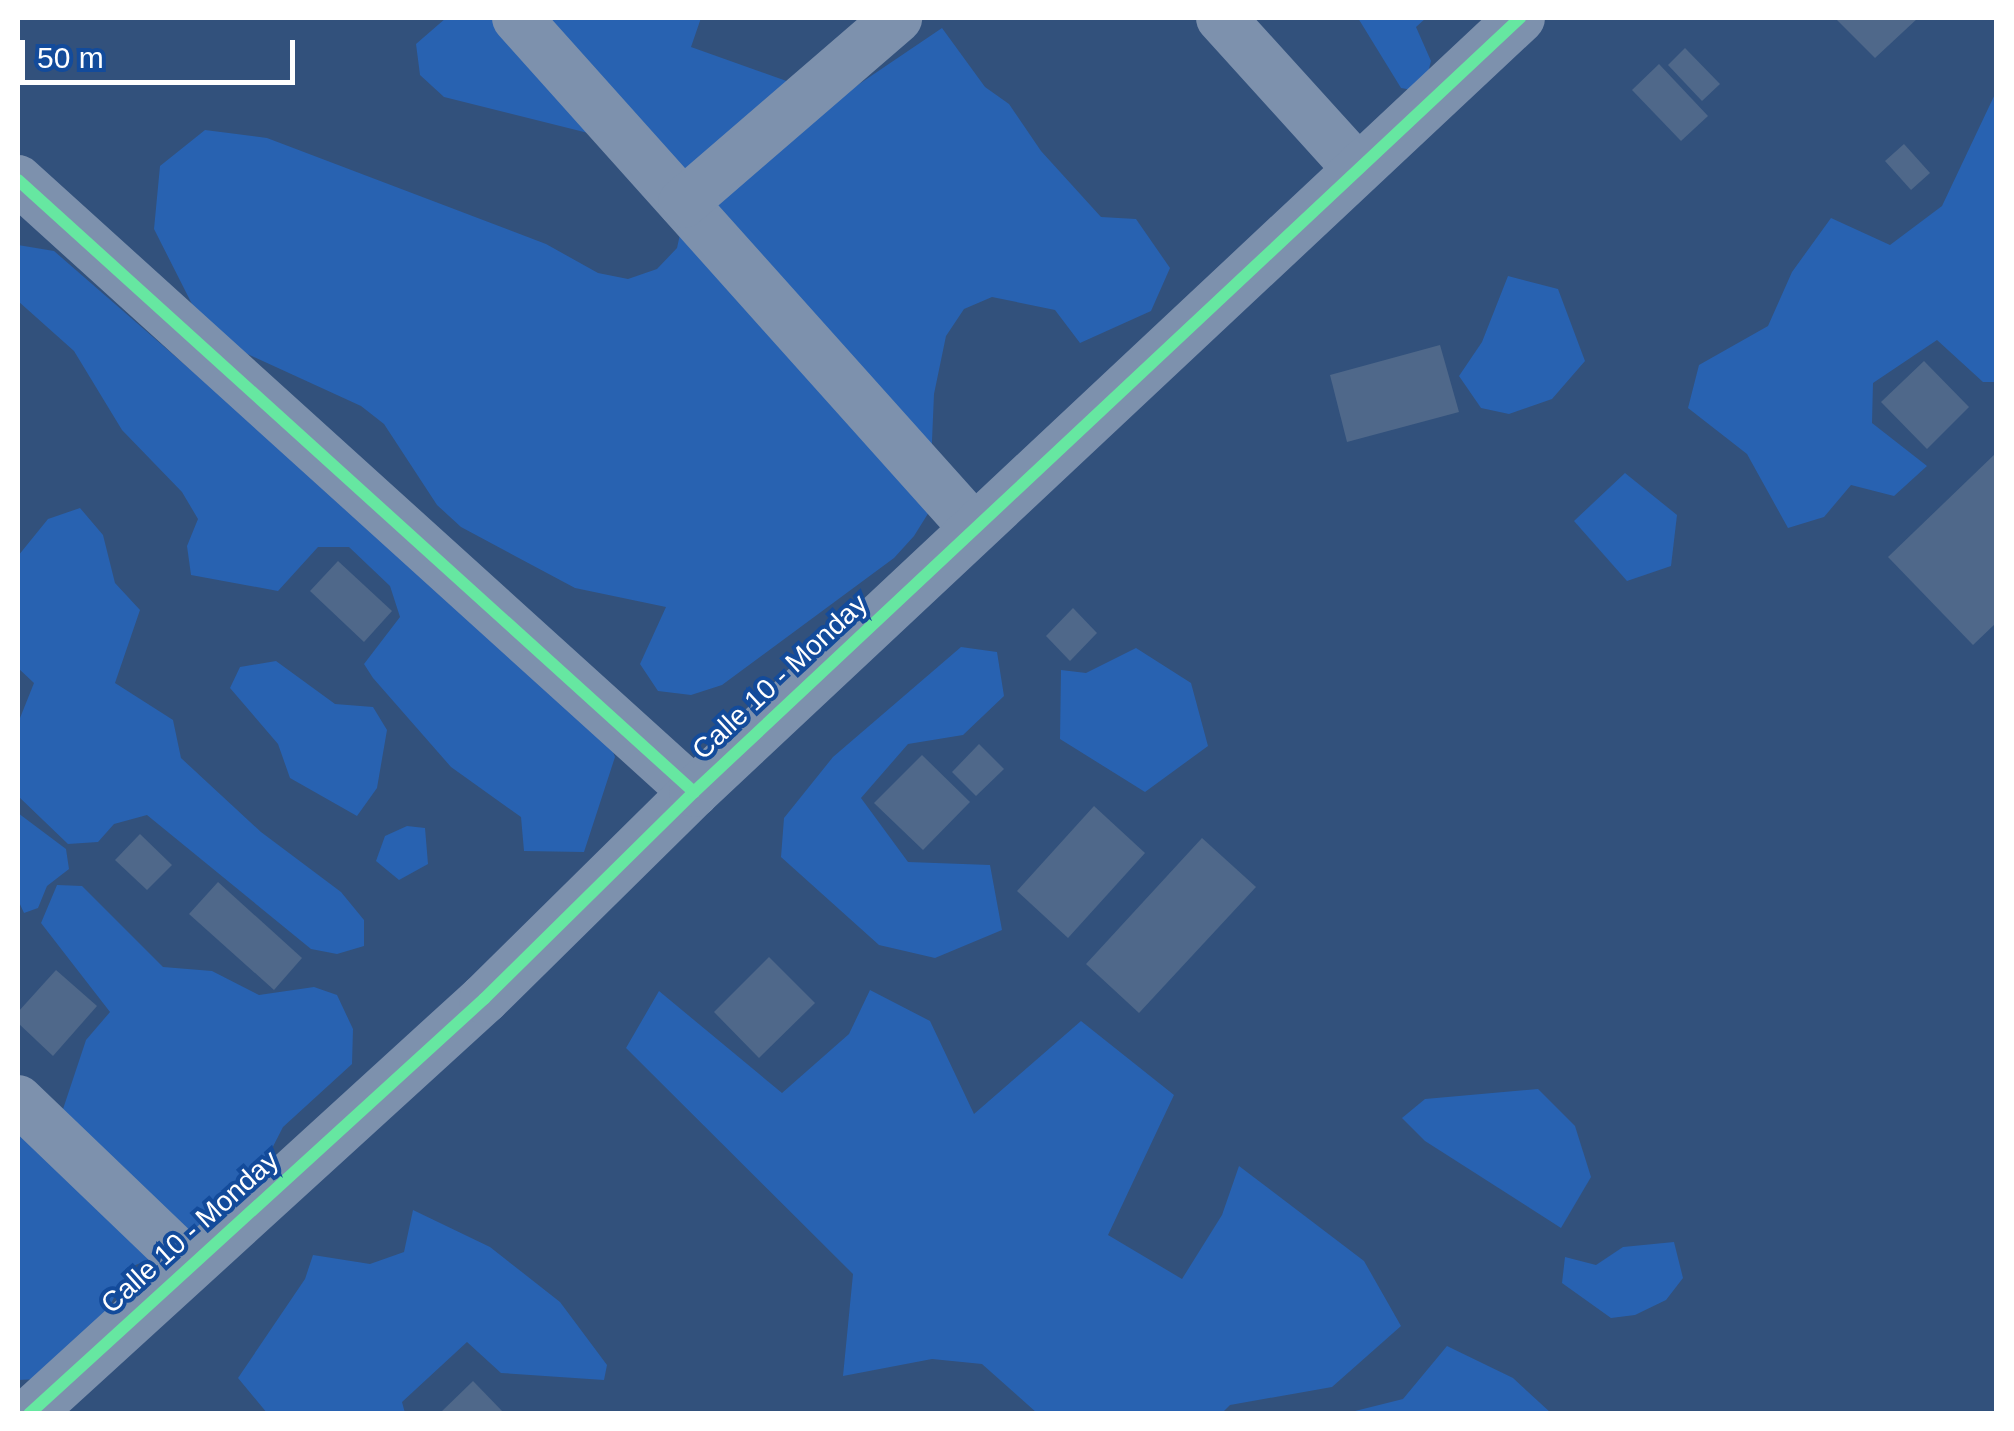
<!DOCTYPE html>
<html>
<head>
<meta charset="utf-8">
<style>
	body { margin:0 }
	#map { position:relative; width:2014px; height:1431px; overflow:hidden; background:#32517c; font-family:Arial,sans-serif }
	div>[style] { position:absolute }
	.green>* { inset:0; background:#2862b1 }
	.building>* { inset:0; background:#4f688a }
	.minor>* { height:50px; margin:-25px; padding:0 25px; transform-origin:25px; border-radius:25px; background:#7d91ad }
	.cycleway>* { height:12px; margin:-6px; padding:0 6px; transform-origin:6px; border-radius:6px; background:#66e7a1 }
	span { translate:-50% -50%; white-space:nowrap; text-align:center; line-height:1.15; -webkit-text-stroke:8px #134b9b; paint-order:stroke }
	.street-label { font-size:28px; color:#fff }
	.frame { position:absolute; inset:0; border:20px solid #fff; pointer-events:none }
	.scale { position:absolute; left:20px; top:40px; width:275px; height:45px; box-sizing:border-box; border:5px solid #fff; border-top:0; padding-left:12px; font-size:30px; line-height:35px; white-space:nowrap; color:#fff; -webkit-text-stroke:8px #134b9b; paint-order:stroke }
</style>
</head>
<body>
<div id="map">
	<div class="green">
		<i style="clip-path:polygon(446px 18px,701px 18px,691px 47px,837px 99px,942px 28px,985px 87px,1009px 104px,1041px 151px,1101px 217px,1136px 219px,1170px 268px,1151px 311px,1080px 343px,1055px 310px,992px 297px,964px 309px,946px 336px,934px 394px,929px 512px,914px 536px,894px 558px,722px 685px,691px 695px,658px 691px,640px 664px,666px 607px,575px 588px,461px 527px,437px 505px,384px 424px,361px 406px,241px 351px,196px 312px,154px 229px,160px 166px,205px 130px,267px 138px,546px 244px,598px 273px,628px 279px,657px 269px,677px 248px,684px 216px,592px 134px,444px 97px,420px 75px,416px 44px)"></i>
		<i style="clip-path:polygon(1358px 18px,1426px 18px,1416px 27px,1431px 61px,1423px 92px,1401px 88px)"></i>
		<i style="clip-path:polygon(1996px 92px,1996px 382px,1983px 382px,1937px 340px,1873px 383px,1872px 423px,1927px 466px,1894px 496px,1851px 485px,1824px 517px,1788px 528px,1747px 454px,1688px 408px,1699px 365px,1768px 326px,1792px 272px,1831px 218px,1890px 245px,1942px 206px)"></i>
		<i style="clip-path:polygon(18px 245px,54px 251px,604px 729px,615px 757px,584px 852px,524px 851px,521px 817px,451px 767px,373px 678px,364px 664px,400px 617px,390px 586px,349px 547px,318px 547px,278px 591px,191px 575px,187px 546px,198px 519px,182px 492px,122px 430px,74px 351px,18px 301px)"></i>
		<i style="clip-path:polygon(1508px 276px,1558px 289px,1585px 361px,1552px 399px,1509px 414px,1481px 408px,1459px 376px,1482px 342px)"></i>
		<i style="clip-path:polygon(1625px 473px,1677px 515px,1671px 566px,1627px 581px,1574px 521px)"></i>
		<i style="clip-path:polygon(80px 508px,103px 535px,115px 583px,140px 610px,115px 683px,173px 720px,181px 758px,261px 832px,341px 892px,364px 920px,364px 946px,337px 954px,311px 949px,147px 815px,114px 824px,98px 842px,68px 844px,18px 796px,18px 723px,34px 683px,18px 668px,18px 556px,48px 519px)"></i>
		<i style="clip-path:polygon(961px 647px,997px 652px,1004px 696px,963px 735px,908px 744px,861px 798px,908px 862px,990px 865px,1002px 930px,935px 958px,879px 945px,781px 857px,784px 818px,833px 757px)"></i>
		<i style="clip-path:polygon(1136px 648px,1191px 683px,1208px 746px,1145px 792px,1060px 739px,1061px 670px,1086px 673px)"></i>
		<i style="clip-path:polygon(276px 661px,335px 704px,373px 707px,387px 730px,377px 788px,357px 816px,290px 778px,278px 744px,230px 688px,240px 667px)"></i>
		<i style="clip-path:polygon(18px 813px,66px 849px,69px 869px,47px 886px,38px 908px,24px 913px,18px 900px)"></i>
		<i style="clip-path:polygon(407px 826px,425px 828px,428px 864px,399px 880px,376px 861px,385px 836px)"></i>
		<i style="clip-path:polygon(57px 885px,82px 886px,163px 967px,212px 971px,259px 995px,314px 987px,337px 995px,353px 1029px,352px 1064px,283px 1127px,260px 1172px,187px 1243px,131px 1267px,93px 1336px,59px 1378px,18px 1380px,18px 1124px,59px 1121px,86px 1040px,110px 1012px,41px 923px)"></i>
		<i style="clip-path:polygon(870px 990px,930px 1021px,974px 1114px,1081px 1021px,1174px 1095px,1108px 1235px,1182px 1279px,1222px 1215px,1239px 1166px,1364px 1261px,1401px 1326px,1332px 1387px,1230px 1405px,1222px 1413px,1037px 1413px,982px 1364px,932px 1359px,843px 1376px,853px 1274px,626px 1048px,659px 991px,782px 1093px,849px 1034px)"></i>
		<i style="clip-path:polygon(1538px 1089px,1575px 1126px,1591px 1177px,1561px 1228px,1425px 1141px,1402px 1118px,1425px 1099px)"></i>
		<i style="clip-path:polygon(413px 1210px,490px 1247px,560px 1302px,607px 1365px,604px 1380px,501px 1373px,467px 1342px,402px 1402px,405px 1413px,267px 1413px,238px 1378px,305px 1279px,313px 1255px,370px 1264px,404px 1252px)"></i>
		<i style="clip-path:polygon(1674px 1242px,1683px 1278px,1666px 1300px,1635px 1315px,1611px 1318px,1562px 1283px,1565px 1257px,1596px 1265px,1623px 1247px)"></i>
		<i style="clip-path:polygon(1447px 1346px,1513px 1378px,1551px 1413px,1347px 1413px,1403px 1399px)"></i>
	</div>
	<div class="building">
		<i style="clip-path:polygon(1835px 18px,1918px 18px,1875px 58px)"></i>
		<i style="clip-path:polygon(1685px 48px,1720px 84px,1702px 101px,1668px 65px)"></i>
		<i style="clip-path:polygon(1659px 64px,1708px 116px,1681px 141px,1632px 90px)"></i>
		<i style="clip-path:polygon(1904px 144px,1930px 173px,1911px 190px,1885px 161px)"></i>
		<i style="clip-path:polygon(1440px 345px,1459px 412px,1347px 442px,1330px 375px)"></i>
		<i style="clip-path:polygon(1924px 361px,1969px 407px,1927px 449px,1881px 402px)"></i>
		<i style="clip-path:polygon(1996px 453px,1996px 623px,1973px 645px,1888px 557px)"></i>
		<i style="clip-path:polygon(338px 561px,392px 611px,364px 642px,310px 591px)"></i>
		<i style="clip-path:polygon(1073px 608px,1097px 633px,1070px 661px,1046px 636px)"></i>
		<i style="clip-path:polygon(979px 744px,1004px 769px,976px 796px,952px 772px)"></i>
		<i style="clip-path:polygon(922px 755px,970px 802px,923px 850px,874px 803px)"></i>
		<i style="clip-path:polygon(1094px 806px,1145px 853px,1068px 938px,1017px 891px)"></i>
		<i style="clip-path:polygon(140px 834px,172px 865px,147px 890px,115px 860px)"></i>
		<i style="clip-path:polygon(1202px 838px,1256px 887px,1139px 1013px,1086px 964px)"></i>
		<i style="clip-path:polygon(218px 882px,302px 958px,274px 990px,189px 914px)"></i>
		<i style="clip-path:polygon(769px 957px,815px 1003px,759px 1058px,714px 1012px)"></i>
		<i style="clip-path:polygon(56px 970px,97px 1006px,53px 1056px,18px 1023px,18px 1012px)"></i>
		<i style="clip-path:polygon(473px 1381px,505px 1414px,439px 1414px)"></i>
	</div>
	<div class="minor">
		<i style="left:517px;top:18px;width:685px;rotate:48.14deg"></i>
		<i style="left:1221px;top:18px;width:202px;rotate:47.8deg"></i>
		<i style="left:18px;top:180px;width:912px;rotate:42.16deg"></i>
		<i style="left:683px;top:203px;width:283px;rotate:-40.8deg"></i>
		<i style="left:18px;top:1100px;width:238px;rotate:43.8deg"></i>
		<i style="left:29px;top:1414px;width:616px;rotate:-42.37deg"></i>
		<i style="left:484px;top:999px;width:295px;rotate:-44.6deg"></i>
		<i style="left:694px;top:792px;width:1132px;rotate:-43.14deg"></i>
	</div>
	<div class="cycleway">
		<i style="left:18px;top:180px;width:912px;rotate:42.16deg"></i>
		<i style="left:29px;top:1414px;width:616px;rotate:-42.37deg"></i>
		<i style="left:484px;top:999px;width:295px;rotate:-44.6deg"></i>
		<i style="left:694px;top:792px;width:1132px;rotate:-43.14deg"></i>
	</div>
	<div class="street-label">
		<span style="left:780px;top:677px;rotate:-43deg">Calle 10 - Monday</span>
		<span style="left:190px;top:1232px;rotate:-42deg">Calle 10 - Monday</span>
	</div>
	<div class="frame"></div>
	<div class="scale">50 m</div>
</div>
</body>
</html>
